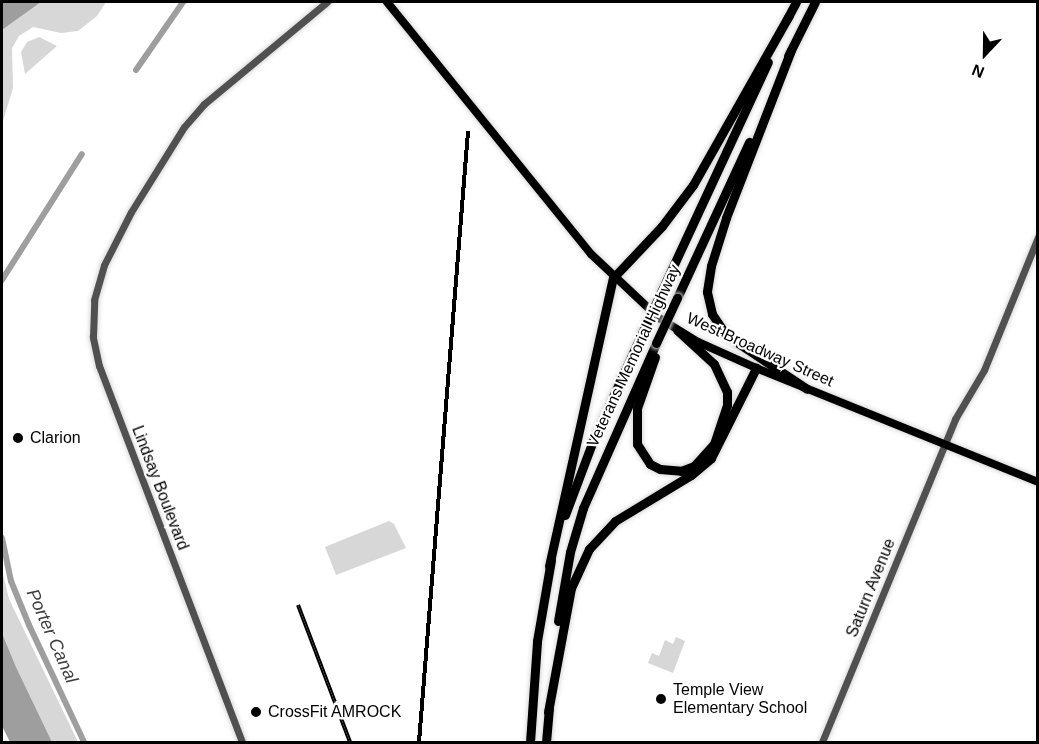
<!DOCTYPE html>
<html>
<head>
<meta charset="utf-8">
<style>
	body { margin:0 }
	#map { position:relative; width:1039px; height:744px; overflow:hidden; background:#fff; font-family:Helvetica,sans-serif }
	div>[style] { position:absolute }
	.green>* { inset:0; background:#d7d7d7 }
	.water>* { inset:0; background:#9e9e9e }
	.canal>* { height:6px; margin:-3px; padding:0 3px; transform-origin:3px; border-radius:3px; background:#9e9e9e }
	.roads { filter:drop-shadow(0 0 2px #dbdbdb) drop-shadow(0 0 2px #dbdbdb) }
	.tertiary>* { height:7px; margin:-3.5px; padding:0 3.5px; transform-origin:3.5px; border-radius:3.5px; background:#505050 }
	.primary>* { height:8px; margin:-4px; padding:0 4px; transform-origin:4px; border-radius:4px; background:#000 }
	.motorway>* { height:9px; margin:-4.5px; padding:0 4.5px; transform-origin:4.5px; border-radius:4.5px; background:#000 }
	.rail>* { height:4px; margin-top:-2px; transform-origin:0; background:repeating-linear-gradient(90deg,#fff 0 4.5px,#000 0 9px); box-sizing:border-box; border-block:2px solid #000 }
	.bridges { filter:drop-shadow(0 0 2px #dbdbdb) drop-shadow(0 0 2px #dbdbdb) }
	.motorway-bridge>* { height:9px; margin:-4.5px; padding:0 4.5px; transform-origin:4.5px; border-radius:4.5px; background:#000 }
	.dots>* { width:16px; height:16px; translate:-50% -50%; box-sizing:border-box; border:3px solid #fff; border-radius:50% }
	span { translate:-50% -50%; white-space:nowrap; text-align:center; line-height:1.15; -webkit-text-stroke:4.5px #fff; paint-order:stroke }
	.street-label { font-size:16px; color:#000 }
	.poi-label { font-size:16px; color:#000 }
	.left { translate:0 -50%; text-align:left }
	.water-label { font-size:18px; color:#3f3f3f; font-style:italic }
	.frame { position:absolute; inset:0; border:3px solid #000; pointer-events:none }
	.north { position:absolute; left:955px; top:24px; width:60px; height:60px; -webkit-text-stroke:4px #fff; paint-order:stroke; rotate:202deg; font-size:16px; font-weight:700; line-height:24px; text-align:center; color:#000 }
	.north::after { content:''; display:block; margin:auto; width:21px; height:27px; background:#000; clip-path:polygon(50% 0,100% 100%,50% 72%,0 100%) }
</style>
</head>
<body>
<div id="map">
	<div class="green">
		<i style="clip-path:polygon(41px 2px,106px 2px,97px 16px,78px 31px,61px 33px,33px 27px,19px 36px,12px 48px,13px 88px,2px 124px,2px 30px)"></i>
		<i style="clip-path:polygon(39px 37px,57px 46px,25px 74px,21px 52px,27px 42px)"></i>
		<i style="clip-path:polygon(389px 521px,394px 524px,406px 548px,336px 575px,325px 547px)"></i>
		<i style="clip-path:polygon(2px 570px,9px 599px,78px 742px,52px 742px,16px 667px,2px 633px)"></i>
		<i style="clip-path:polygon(676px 637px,685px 641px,673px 673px,648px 663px,652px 653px,659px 656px,665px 640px,673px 644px)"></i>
	</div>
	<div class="water">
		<i style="clip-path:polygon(2px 2px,41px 2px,2px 30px)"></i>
		<i style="clip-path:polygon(2px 633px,16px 667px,52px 742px,10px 742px,2px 726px)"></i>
	</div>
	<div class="canal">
		<i style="left:136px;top:70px;width:83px;rotate:-55.3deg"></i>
		<i style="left:2px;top:280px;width:149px;rotate:-57.6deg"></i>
		<i style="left:2px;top:538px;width:44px;rotate:78.2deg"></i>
		<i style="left:11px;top:581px;width:48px;rotate:67.8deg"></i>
		<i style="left:29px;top:625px;width:129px;rotate:64.8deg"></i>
	</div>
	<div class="roads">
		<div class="tertiary">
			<i style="left:242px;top:742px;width:402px;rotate:-110.8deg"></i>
			<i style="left:99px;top:366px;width:30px;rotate:-102deg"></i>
			<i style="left:93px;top:337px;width:37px;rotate:-88deg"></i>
			<i style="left:94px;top:300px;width:36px;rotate:-74deg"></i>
			<i style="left:104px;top:265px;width:59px;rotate:-63deg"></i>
			<i style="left:131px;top:212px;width:100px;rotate:-58.1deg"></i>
			<i style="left:184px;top:127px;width:30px;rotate:-49deg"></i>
			<i style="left:204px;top:104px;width:160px;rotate:-39.7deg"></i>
			<i style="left:822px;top:742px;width:349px;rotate:-67.6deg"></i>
			<i style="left:955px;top:419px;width:57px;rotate:-59.4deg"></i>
			<i style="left:984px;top:370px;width:144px;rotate:-67.9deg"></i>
		</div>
		<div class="primary">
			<i style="left:387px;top:2px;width:324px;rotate:51deg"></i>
			<i style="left:591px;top:254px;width:93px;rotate:43.3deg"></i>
			<i style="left:659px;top:318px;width:46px;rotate:31.6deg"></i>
			<i style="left:698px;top:342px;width:64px;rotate:24.1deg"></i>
			<i style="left:756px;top:368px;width:304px;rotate:22deg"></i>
		</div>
		<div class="motorway">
			<i style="left:787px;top:19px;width:19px;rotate:-62deg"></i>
			<i style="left:791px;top:50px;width:180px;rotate:111.2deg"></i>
			<i style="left:726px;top:218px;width:50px;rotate:107.4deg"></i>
			<i style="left:711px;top:266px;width:26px;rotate:99deg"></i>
			<i style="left:707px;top:292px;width:23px;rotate:77deg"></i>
			<i style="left:712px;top:314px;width:25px;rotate:56deg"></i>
			<i style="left:726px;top:335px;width:97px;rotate:33.7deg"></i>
			<i style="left:788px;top:56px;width:60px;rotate:-63.4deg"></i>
			<i style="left:663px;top:288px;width:249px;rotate:-65.1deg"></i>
			<i style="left:677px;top:298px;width:172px;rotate:-65.2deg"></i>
			<i style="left:655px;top:357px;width:54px;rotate:109.4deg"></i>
			<i style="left:637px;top:408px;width:36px;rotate:90deg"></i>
			<i style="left:637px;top:444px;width:24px;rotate:57deg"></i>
			<i style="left:650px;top:464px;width:11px;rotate:27deg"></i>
			<i style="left:660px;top:469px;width:21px;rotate:5deg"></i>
			<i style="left:681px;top:471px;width:14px;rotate:-21deg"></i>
			<i style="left:694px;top:466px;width:30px;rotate:-48deg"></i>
			<i style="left:714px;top:444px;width:41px;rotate:-71.6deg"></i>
			<i style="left:727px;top:405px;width:13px;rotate:-90deg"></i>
			<i style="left:727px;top:392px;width:31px;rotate:-115deg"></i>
			<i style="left:714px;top:364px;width:50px;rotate:-137.4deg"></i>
			<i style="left:565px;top:515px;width:82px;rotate:-69.4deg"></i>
			<i style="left:594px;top:438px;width:115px;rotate:-65.4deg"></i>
			<i style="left:549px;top:566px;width:295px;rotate:-77.5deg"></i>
			<i style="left:613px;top:278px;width:71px;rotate:-46.7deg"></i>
			<i style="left:662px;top:226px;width:51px;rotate:-52.9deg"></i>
			<i style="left:693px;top:185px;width:195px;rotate:-60.5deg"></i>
			<i style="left:558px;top:621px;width:70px;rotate:-80.1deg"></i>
			<i style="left:570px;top:552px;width:46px;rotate:-73.5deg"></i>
			<i style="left:583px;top:508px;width:180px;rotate:-66.1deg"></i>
			<i style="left:548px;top:712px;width:126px;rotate:-79.5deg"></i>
			<i style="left:571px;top:588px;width:43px;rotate:-65.2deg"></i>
			<i style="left:589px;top:549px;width:38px;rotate:-47deg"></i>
			<i style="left:615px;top:521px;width:89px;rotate:-31.2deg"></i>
			<i style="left:691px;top:475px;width:26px;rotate:-40deg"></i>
			<i style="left:711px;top:458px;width:101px;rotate:-63.4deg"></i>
			<i style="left:530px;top:742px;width:101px;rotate:-86deg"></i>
			<i style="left:537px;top:641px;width:82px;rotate:-80.2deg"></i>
			<i style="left:546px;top:742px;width:33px;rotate:-85deg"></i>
		</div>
	</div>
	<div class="rail">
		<i style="left:298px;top:605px;width:147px;rotate:69.2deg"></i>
		<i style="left:419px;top:742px;width:613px;rotate:-85.41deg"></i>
	</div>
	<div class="bridges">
		<div class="motorway-bridge">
			<i style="left:642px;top:333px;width:50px;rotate:-65deg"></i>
			<i style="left:656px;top:343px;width:50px;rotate:-65deg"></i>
		</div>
	</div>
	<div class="dots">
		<i style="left:18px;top:438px;background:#000"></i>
		<i style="left:661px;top:699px;background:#000"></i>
		<i style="left:256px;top:712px;background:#000"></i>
	</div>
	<div class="street-label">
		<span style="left:760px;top:350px;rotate:24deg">West Broadway Street</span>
		<span style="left:634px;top:356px;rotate:-65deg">Veterans Memorial Highway</span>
		<span style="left:160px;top:488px;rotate:69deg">Lindsay Boulevard</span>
		<span style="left:871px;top:588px;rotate:-68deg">Saturn Avenue</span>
	</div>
	<div class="poi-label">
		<span class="left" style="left:30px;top:438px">Clarion</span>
		<span class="left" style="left:673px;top:699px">Temple View<br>Elementary School</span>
		<span class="left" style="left:268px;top:712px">CrossFit AMROCK</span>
	</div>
	<div class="water-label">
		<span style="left:52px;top:636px;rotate:66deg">Porter Canal</span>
	</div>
	<div class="frame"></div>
	<div class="north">N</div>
</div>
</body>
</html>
